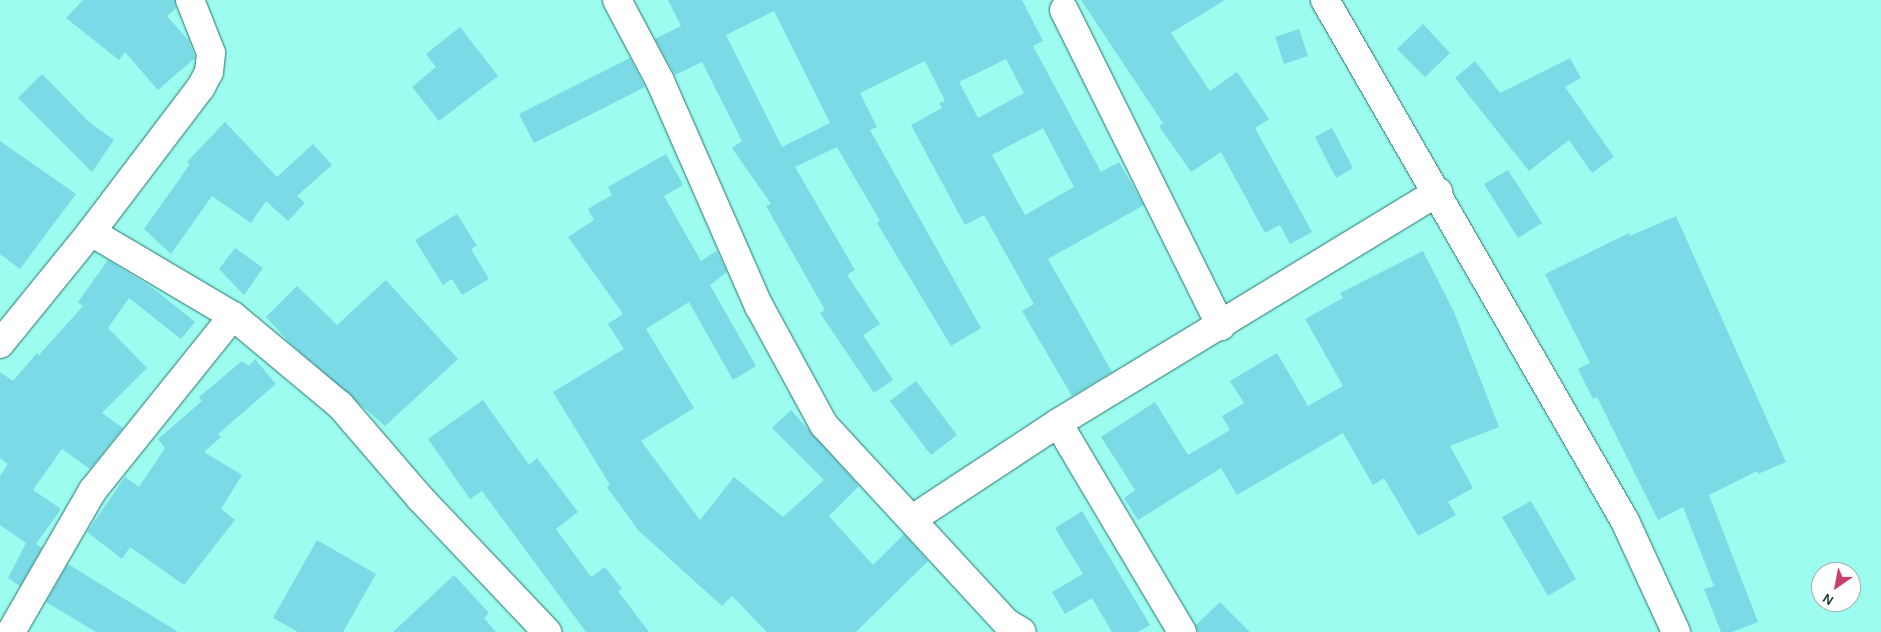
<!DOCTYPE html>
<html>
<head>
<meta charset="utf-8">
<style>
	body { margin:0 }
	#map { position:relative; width:1881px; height:632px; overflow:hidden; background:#9dfcf0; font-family:Karla,sans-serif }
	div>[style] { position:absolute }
	.building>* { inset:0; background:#7adae5 }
	.roads { filter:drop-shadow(0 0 1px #27726a) drop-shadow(0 0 1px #27726a) }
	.minor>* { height:28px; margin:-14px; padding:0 14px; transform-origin:14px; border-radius:14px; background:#fff }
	span { translate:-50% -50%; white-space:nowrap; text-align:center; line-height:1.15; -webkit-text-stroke:4px #fff; paint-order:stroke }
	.north { position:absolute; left:1811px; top:562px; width:50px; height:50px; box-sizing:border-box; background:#fff; border:1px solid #a1b1af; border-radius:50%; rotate:213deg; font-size:14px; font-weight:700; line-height:20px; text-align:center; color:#133c38 }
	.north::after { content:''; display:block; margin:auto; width:18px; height:22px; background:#cc3f6c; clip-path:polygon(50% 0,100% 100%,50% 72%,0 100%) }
</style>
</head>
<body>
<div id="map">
	<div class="building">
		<i style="clip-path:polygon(83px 0,175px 0,176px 8px,167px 16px,189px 41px,195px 58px,158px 90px,125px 52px,119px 60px,66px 18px)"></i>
		<i style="clip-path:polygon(evenodd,668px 0,1022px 0,1043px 41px,1033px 46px,1101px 172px,1119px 162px,1144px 205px,1048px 259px,1112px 372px,1072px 396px,1022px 311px,1034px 304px,984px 215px,965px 225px,911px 125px,942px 108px,939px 103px,945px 101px,925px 61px,860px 93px,877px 127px,870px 130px,981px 328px,951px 346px,877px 223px,880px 221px,837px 147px,795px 167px,855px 270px,847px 275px,880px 324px,863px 335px,893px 380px,874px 393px,820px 313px,825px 310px,766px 206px,771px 204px,732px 148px,742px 141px,702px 62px,675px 75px,655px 39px,681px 26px,668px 0,774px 11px,830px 123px,782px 147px,726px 35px,774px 11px,668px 0,1006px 59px,1024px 93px,978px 118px,959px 82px,1006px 59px,668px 0,1043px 128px,1074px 187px,1025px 215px,992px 155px,1043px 128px)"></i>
		<i style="clip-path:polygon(1081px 0,1225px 0,1171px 33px,1210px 91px,1237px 72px,1269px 119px,1255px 128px,1312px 232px,1290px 244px,1280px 225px,1265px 233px,1221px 152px,1191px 172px,1159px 126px,1163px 123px)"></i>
		<i style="clip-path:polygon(1423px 24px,1450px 53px,1425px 77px,1397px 49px)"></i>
		<i style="clip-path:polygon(460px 27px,498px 76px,439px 121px,412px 87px,436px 67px,426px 54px)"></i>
		<i style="clip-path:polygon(1299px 29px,1308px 56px,1284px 64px,1275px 37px)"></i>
		<i style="clip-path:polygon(630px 58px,645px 87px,534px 143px,519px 114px)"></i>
		<i style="clip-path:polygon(1570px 58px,1581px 78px,1565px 87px,1614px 157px,1592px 173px,1569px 140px,1529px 171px,1455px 78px,1475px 61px,1500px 93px)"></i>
		<i style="clip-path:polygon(42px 74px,90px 123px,114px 140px,92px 172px,18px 98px)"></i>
		<i style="clip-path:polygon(225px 122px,277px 177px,313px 144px,332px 165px,297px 196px,305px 203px,288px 221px,266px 201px,251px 223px,212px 196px,171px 254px,144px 229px,190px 164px,187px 162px)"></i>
		<i style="clip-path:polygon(1332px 128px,1353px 168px,1336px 178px,1315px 137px)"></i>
		<i style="clip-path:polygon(0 141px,76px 194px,20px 269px,0 254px)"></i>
		<i style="clip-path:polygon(666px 154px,683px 185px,664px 196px,701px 261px,716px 251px,720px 257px,727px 272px,710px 285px,756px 366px,733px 380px,689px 302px,646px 329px,694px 408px,641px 441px,700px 520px,734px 477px,783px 517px,824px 480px,772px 428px,791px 410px,859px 486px,829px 516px,873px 565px,904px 534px,928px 561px,856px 632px,767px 632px,732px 596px,722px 606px,638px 530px,607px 487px,610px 485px,553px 392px,624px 349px,608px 324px,623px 314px,568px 237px,594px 220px,588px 209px,612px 195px,608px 187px)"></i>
		<i style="clip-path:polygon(1508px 170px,1542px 223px,1518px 238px,1484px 184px)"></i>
		<i style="clip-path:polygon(457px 214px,477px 246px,471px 249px,489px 279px,462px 295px,452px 279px,443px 285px,415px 240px)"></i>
		<i style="clip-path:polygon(1676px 216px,1786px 462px,1758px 474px,1757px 471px,1709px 495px,1758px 622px,1732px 632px,1721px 632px,1704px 589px,1714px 586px,1683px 507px,1658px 520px,1597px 397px,1593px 399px,1578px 369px,1590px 363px,1545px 274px,1629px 233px,1630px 236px)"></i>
		<i style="clip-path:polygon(235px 248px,263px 268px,244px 295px,219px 269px)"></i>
		<i style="clip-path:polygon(1423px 251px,1454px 312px,1499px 427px,1450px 446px,1473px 488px,1448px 502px,1456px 515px,1418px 536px,1384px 478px,1373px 485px,1343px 433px,1237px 495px,1221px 468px,1138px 520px,1124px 498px,1135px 490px,1101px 437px,1155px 402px,1188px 455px,1230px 430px,1222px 416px,1244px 403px,1230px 381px,1277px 353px,1308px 406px,1343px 386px,1305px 319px,1343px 298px,1340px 293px)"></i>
		<i style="clip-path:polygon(108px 260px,154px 289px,195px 322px,181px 339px,129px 298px,108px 328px,147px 368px,102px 413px,123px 428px,90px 469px,62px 449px,33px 490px,61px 509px,36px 544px,42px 548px,20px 586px,8px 578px,26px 543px,0 525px,0 476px,8px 464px,0 458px,0 372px,13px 381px,37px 353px,39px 355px,83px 306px,78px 302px)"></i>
		<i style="clip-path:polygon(386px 280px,458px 359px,385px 426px,292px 345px,266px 317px,297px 286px,337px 325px)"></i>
		<i style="clip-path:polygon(255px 359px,276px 384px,218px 434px,221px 437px,204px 452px,242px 475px,221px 509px,235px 520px,184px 585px,130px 547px,122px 559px,87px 532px,125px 477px,139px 487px,165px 448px,158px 439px,202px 401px,199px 397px,242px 361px,249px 366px)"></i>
		<i style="clip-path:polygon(916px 381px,957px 435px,931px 455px,890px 401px)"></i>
		<i style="clip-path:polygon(483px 400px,529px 465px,537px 458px,578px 512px,556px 529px,591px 577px,605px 567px,622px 589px,618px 591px,649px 632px,586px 632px,482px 491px,470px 499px,428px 439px)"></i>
		<i style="clip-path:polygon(1531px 501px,1576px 579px,1548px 596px,1502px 517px)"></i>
		<i style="clip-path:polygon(1082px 511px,1150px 625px,1138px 632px,1112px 632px,1092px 598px,1065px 614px,1052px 592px,1083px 574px,1055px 528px)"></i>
		<i style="clip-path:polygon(317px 540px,376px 574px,343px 632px,298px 632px,273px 618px)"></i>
		<i style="clip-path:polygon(68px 564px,178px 632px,96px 632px,46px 602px)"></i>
		<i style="clip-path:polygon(454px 575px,489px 613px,484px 618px,496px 632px,393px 632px)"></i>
		<i style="clip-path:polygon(1220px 602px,1250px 632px,1198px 632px,1196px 625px)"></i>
	</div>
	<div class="roads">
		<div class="minor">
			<i style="left:617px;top:0;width:92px;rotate:62deg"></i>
			<i style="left:660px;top:81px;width:246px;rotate:66.3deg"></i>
			<i style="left:759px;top:306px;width:136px;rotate:61.4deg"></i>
			<i style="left:824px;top:425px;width:270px;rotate:47.3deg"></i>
			<i style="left:1007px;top:623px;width:17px;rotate:31deg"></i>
			<i style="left:1325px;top:0;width:601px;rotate:60.07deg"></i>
			<i style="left:1625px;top:521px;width:122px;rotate:65.3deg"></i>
			<i style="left:1064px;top:10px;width:353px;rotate:63.6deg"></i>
			<i style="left:91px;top:232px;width:165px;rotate:30.6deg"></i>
			<i style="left:233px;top:316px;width:139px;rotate:39.8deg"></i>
			<i style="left:340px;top:405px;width:123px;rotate:49.3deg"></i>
			<i style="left:420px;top:498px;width:185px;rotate:46.5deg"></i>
			<i style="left:0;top:344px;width:144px;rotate:-50.9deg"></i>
			<i style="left:91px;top:232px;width:182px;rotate:-52.8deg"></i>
			<i style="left:201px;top:87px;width:17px;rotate:-62deg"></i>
			<i style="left:209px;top:72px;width:19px;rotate:-84deg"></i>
			<i style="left:211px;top:53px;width:57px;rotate:-111.6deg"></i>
			<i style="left:1058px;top:423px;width:243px;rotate:59.3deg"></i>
			<i style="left:914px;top:518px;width:173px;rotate:-33.4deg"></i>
			<i style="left:1058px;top:423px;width:445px;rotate:-31.3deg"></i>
			<i style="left:11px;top:632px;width:164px;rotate:-60deg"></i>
			<i style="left:93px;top:490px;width:223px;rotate:-51.2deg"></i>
		</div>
	</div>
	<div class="north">N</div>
</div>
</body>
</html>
